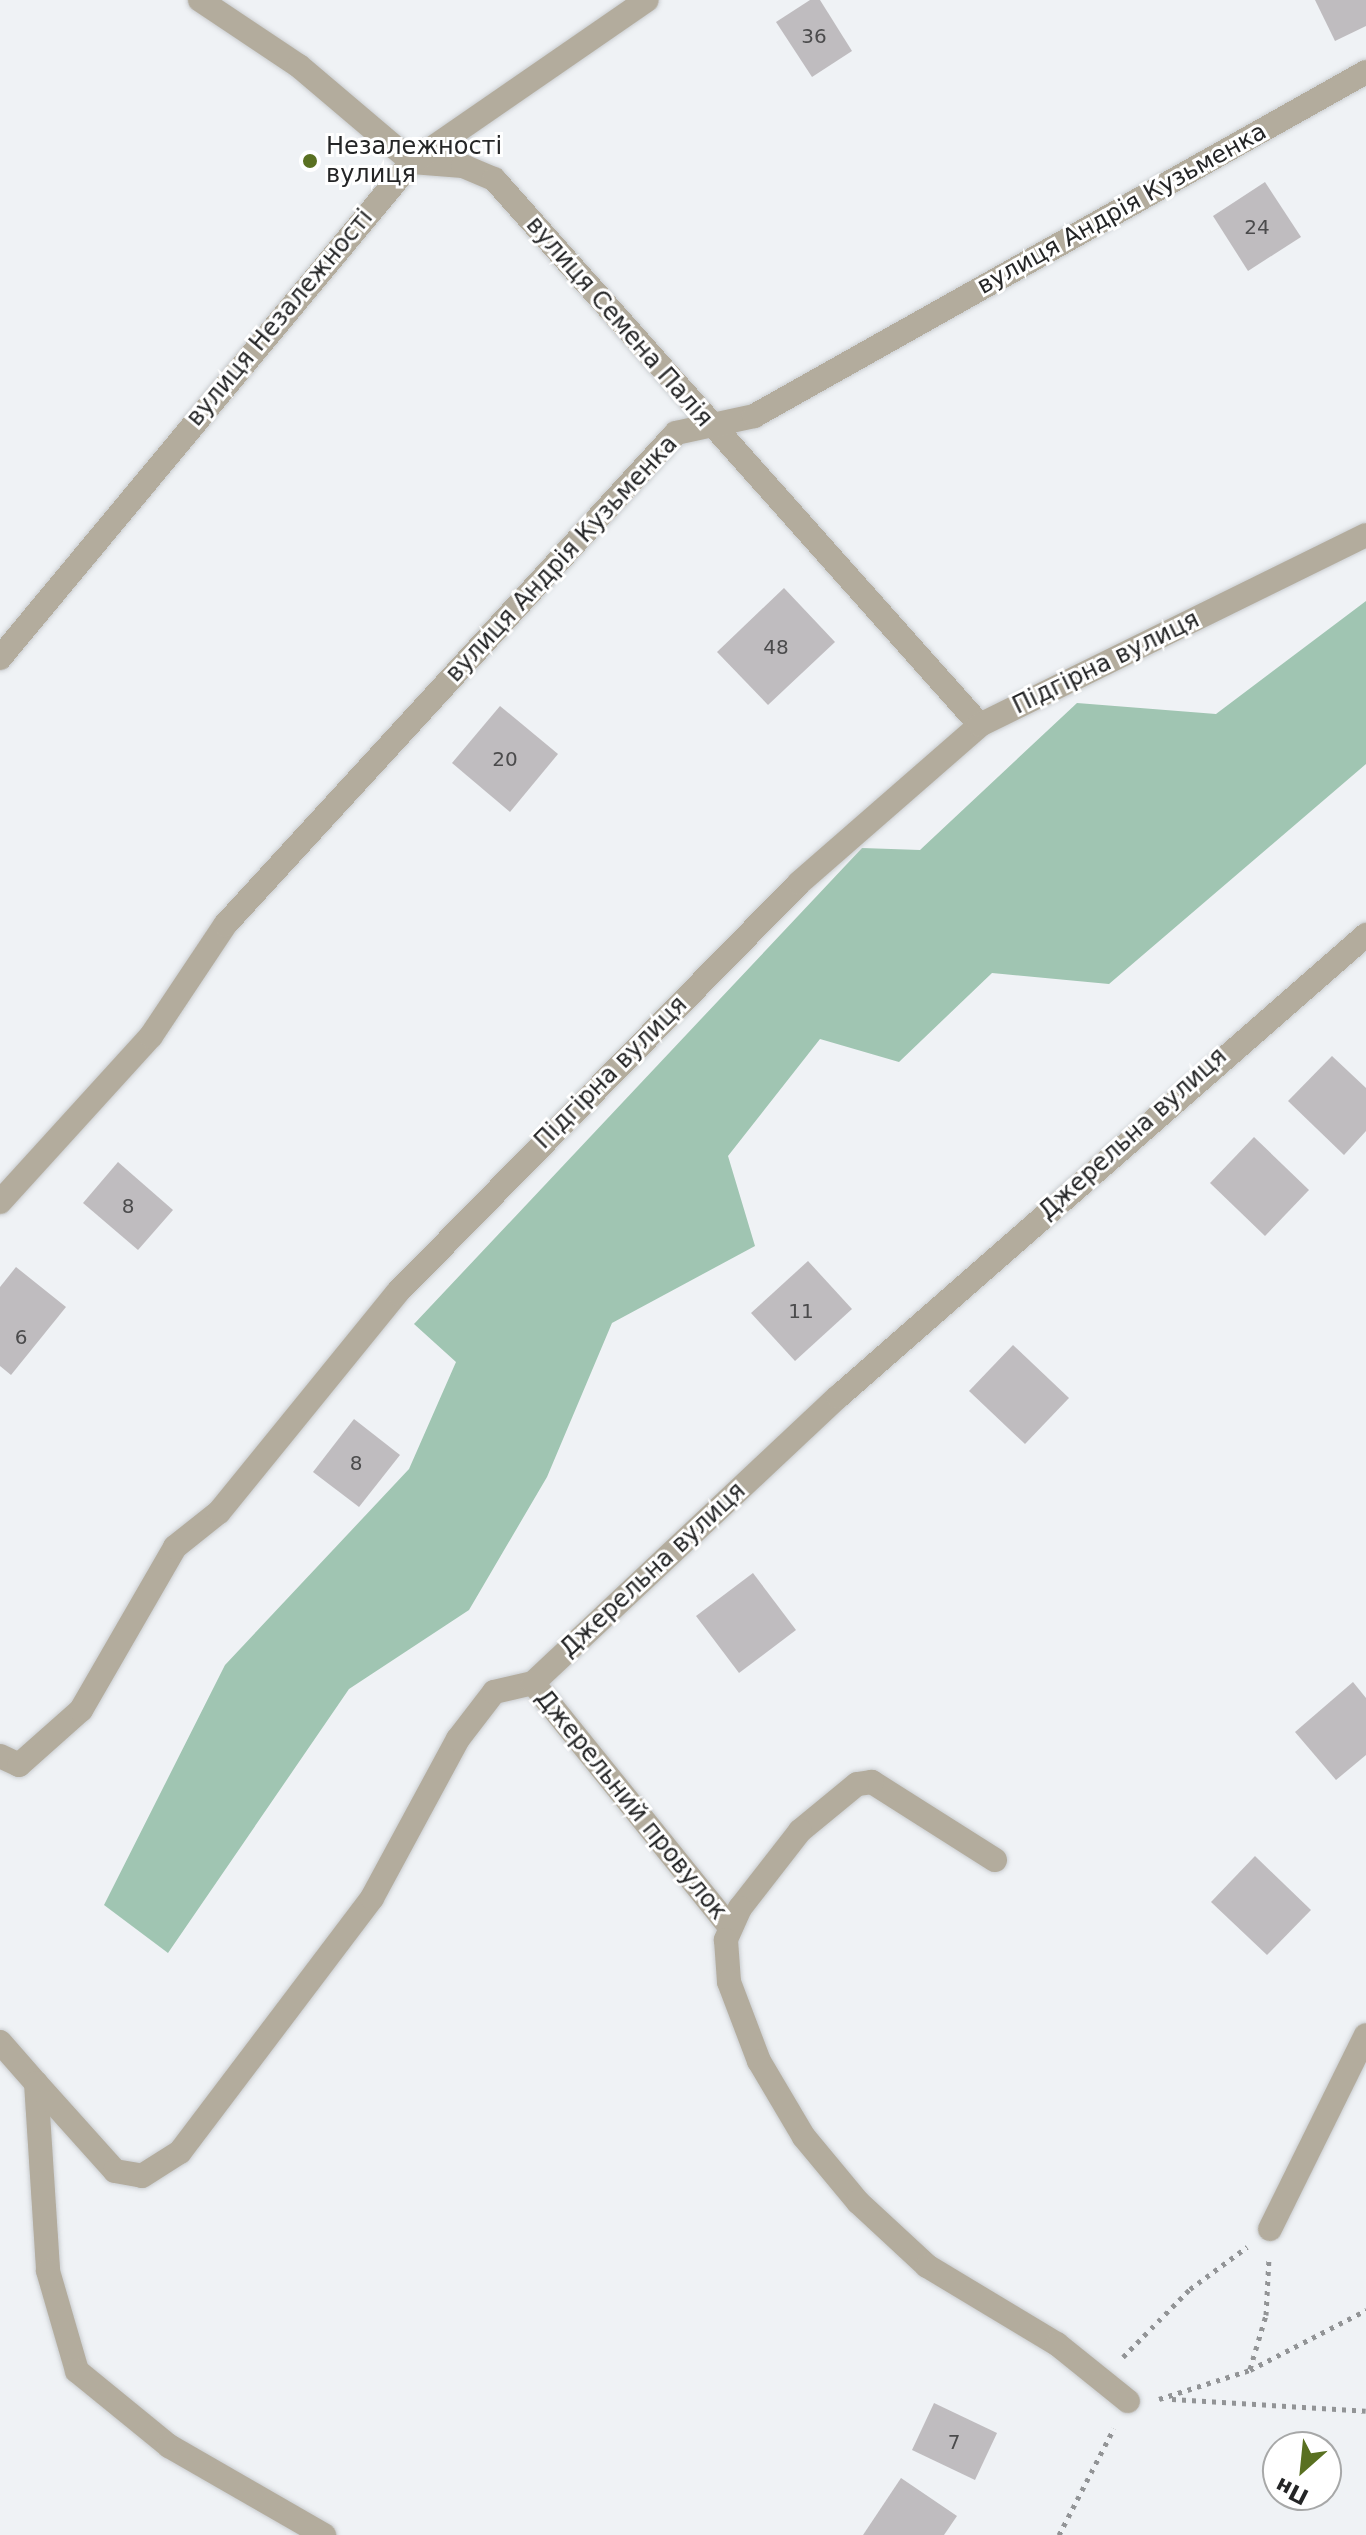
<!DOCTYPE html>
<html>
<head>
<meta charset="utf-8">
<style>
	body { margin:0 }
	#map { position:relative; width:1366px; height:2535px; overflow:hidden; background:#eff2f5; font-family:"DejaVu Sans",sans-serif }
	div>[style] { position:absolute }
	.forest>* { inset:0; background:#a0c5b2 }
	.building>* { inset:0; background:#bfbcbf }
	.path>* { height:5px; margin-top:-2.5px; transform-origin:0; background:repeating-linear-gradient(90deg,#929496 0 4px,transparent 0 10px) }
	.roads { filter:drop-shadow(0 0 2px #cacdd0) drop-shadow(0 0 2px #cacdd0) }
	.minor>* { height:24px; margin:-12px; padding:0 12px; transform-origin:12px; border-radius:12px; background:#b3ac9d }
	.dots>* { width:22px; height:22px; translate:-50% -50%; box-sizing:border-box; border:4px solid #fff; border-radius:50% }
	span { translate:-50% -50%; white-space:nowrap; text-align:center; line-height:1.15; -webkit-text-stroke:6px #fff; paint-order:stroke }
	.number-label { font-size:20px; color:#4b4b4c }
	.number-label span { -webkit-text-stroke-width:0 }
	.poi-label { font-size:24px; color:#242526 }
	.left { translate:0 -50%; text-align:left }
	.street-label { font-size:24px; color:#242526 }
	.north { position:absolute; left:1262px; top:2431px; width:80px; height:80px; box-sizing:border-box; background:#fff; border:2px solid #a7a8a8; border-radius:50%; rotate:207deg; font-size:22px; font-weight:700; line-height:32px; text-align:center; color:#242526 }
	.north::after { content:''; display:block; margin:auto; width:28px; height:36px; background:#597021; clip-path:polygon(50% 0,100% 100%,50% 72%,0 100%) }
</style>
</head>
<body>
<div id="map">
	<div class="forest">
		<i style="clip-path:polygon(1366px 601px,1366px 764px,1109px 984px,992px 973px,899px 1062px,820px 1039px,728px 1156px,755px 1246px,612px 1323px,547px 1477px,469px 1610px,349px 1689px,168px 1953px,104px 1905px,225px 1665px,409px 1469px,456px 1362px,414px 1324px,862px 848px,920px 850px,1077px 703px,1216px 714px)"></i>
	</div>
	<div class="building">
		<i style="clip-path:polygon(810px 0,820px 0,852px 51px,812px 77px,776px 22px)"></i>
		<i style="clip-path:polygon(1315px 0,1366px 0,1366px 26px,1335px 41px)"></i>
		<i style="clip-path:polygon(1265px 182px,1301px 237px,1248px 271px,1213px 216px)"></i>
		<i style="clip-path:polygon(784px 588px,835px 642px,768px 705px,717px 652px)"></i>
		<i style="clip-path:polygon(500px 706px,558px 754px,510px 812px,452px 763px)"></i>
		<i style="clip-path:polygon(1332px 1056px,1366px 1088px,1366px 1131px,1344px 1155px,1288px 1101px)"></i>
		<i style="clip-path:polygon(1254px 1137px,1309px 1190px,1265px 1236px,1210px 1183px)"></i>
		<i style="clip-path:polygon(118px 1162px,173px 1210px,138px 1250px,83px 1203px)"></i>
		<i style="clip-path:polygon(808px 1261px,852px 1309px,795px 1361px,751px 1313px)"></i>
		<i style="clip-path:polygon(16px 1267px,66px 1307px,11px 1375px,0 1366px,0 1287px)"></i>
		<i style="clip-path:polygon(1013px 1345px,1069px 1398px,1025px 1444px,969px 1391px)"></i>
		<i style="clip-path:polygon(354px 1419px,400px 1455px,359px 1507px,313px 1472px)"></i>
		<i style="clip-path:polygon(753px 1573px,796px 1630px,739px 1673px,696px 1616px)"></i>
		<i style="clip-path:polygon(1353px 1682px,1366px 1698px,1366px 1755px,1336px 1780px,1295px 1732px)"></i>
		<i style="clip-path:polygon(1255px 1856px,1311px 1910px,1267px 1955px,1211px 1902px)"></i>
		<i style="clip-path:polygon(934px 2403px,997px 2433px,975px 2480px,912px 2450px)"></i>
		<i style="clip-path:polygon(901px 2478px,957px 2516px,944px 2535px,863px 2535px)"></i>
	</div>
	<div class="path">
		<i style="left:1123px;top:2357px;width:95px;rotate:-45.4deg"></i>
		<i style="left:1190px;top:2289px;width:71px;rotate:-36.4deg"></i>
		<i style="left:1250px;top:2369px;width:56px;rotate:-73.5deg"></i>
		<i style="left:1266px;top:2315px;width:58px;rotate:-87deg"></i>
		<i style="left:1159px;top:2399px;width:96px;rotate:-17.7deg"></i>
		<i style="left:1250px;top:2370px;width:131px;rotate:-27.3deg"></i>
		<i style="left:1172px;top:2399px;width:194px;rotate:3.5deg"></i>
		<i style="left:1059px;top:2535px;width:120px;rotate:-62.8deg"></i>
	</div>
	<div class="roads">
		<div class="minor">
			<i style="left:200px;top:0;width:119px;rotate:33.7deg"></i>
			<i style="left:299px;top:66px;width:148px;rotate:40.3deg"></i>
			<i style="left:412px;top:162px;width:51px;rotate:4.5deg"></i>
			<i style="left:463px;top:166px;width:34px;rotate:23deg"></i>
			<i style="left:494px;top:179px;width:731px;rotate:48.33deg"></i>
			<i style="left:0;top:658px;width:645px;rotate:-50.29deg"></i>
			<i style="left:412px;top:162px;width:285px;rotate:-34.6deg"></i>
			<i style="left:0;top:1202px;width:224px;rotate:-47.7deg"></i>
			<i style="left:151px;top:1036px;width:133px;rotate:-56.3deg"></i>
			<i style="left:225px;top:925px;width:667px;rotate:-47.49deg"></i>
			<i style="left:676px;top:433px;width:80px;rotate:-12.3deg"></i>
			<i style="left:754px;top:416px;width:702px;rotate:-29.34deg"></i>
			<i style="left:533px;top:1683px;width:314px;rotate:51.1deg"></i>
			<i style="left:0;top:1756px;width:21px;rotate:25deg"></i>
			<i style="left:19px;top:1765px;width:83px;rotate:-41.6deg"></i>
			<i style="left:81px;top:1710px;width:188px;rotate:-60deg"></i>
			<i style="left:175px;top:1547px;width:56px;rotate:-38.5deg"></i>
			<i style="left:219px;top:1512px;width:282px;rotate:-50.9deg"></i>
			<i style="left:397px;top:1293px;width:574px;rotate:-45.56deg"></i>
			<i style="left:799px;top:883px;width:240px;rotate:-41.1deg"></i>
			<i style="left:980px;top:725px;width:430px;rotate:-26.2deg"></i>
			<i style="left:995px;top:1860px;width:146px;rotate:-147.6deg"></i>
			<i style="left:872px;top:1782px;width:15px;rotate:172deg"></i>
			<i style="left:857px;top:1784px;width:74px;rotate:140.5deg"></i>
			<i style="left:800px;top:1831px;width:98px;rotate:127.9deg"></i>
			<i style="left:740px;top:1908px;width:35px;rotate:114deg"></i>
			<i style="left:726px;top:1940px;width:42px;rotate:85.9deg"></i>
			<i style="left:729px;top:1982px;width:85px;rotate:69.2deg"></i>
			<i style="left:759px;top:2061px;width:88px;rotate:59.4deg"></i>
			<i style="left:804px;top:2137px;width:85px;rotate:50.3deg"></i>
			<i style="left:858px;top:2202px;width:94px;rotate:42.8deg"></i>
			<i style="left:927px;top:2266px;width:152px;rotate:31deg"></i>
			<i style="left:1057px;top:2344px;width:91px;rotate:38.8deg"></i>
			<i style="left:0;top:2042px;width:55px;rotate:48.7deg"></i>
			<i style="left:36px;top:2083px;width:188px;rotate:86.3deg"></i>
			<i style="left:48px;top:2271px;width:104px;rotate:73.8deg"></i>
			<i style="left:77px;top:2371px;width:119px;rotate:39.2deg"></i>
			<i style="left:169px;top:2446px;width:179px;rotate:29.9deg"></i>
			<i style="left:36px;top:2083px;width:118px;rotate:48.1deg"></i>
			<i style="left:115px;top:2171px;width:27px;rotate:10deg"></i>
			<i style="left:142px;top:2176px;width:45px;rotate:-32.3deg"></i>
			<i style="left:180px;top:2152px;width:318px;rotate:-52.9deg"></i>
			<i style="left:372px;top:1898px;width:181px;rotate:-61.6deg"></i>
			<i style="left:458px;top:1739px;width:59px;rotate:-52.5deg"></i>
			<i style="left:494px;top:1692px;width:40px;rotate:-13deg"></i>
			<i style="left:533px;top:1683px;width:418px;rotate:-43.2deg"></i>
			<i style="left:838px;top:1397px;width:702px;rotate:-41.19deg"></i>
			<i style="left:1270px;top:2229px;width:216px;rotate:-63.7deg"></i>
		</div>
	</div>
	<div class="dots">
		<i style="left:310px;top:161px;background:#597021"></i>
	</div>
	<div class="number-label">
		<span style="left:814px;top:36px">36</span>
		<span style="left:1257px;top:227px">24</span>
		<span style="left:776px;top:647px">48</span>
		<span style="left:505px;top:759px">20</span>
		<span style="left:128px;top:1206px">8</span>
		<span style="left:801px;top:1311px">11</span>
		<span style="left:21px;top:1337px">6</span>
		<span style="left:356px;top:1463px">8</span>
		<span style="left:954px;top:2442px">7</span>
	</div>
	<div class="poi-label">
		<span class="left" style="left:326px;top:161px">Незалежності<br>вулиця</span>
	</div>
	<div class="street-label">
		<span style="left:1122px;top:209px;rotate:-29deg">вулиця Андрія Кузьменка</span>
		<span style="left:280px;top:318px;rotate:-50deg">вулиця Незалежності</span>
		<span style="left:619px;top:322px;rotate:49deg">вулиця Семена Палія</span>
		<span style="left:562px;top:559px;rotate:-47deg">вулиця Андрія Кузьменка</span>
		<span style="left:1106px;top:663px;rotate:-26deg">Підгірна вулиця</span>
		<span style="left:611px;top:1073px;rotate:-45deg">Підгірна вулиця</span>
		<span style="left:1133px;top:1134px;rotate:-42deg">Джерельна вулиця</span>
		<span style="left:653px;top:1570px;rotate:-43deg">Джерельна вулиця</span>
		<span style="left:631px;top:1805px;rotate:51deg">Джерельний провулок</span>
	</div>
	<div class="north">Пн</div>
</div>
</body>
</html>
